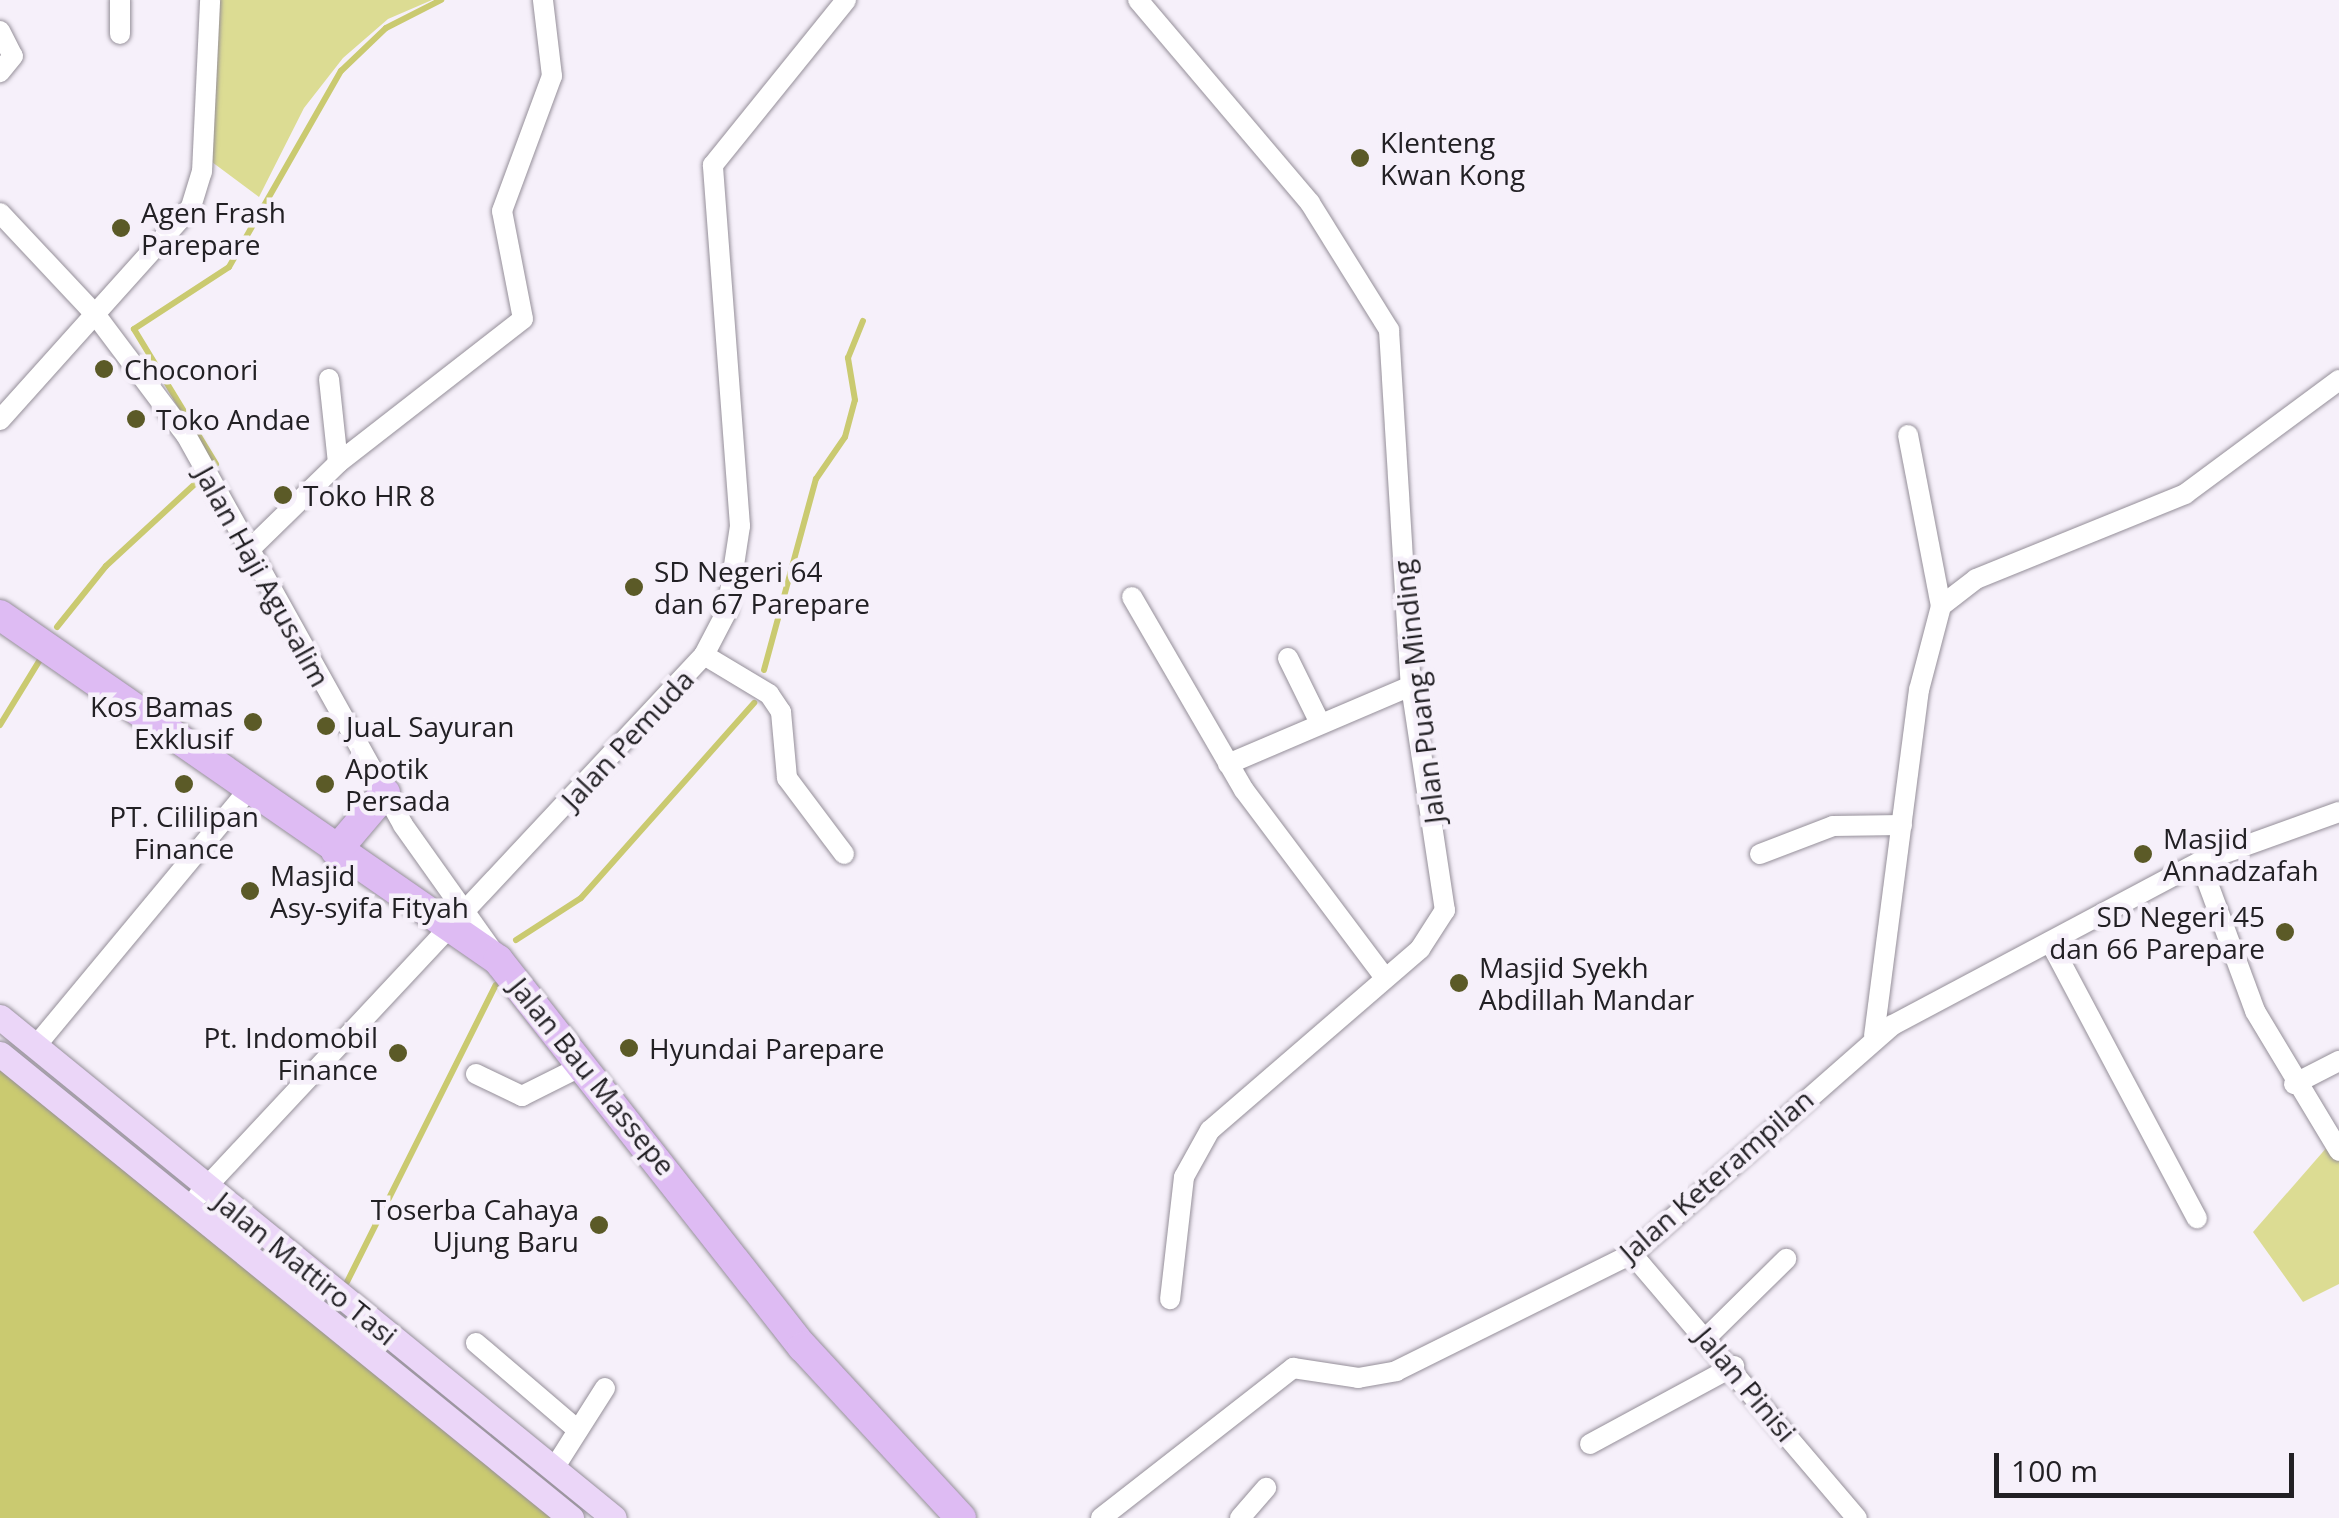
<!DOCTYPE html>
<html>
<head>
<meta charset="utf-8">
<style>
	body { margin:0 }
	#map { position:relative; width:2339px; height:1518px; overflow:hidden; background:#f6f0fa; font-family:"Open Sans",sans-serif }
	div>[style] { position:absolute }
	.green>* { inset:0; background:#dcdc93 }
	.water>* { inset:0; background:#caca70 }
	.stream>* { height:6px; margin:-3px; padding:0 3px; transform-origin:3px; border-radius:3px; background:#caca70 }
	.roads { filter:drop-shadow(0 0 2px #958f99) drop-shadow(0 0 2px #958f99) }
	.minor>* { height:20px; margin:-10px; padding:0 10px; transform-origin:10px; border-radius:10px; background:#fff }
	.major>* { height:25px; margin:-12.5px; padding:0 12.5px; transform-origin:12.5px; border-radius:12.5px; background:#ebd6f8 }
	.highway>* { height:30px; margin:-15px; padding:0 15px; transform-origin:15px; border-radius:15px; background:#debbf3 }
	.dots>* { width:28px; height:28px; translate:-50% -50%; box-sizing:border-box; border:5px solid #f6f0fa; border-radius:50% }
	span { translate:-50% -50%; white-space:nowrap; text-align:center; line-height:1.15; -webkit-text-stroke:9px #f6f0fa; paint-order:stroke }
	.poi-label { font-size:28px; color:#222024 }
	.left { translate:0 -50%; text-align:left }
	.right { translate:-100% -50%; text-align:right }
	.street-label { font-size:28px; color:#222024 }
	.scale { position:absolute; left:1994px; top:1453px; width:300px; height:45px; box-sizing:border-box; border:5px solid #222024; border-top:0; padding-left:12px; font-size:30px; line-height:35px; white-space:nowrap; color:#222024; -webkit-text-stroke:8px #f6f0fa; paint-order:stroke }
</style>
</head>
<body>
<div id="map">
	<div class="green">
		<i style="clip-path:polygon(217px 0,432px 0,388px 19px,343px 58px,304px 108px,259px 197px,212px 162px)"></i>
		<i style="clip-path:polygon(2328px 1146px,2339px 1161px,2339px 1284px,2303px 1302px,2253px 1232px)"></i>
	</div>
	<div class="water">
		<i style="clip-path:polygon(0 1065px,555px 1518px,0 1518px)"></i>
	</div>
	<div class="stream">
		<i style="left:216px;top:464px;width:158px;rotate:-121.3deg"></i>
		<i style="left:134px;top:329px;width:113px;rotate:-33.1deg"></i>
		<i style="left:229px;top:267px;width:226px;rotate:-60.3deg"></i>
		<i style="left:341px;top:71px;width:62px;rotate:-43.7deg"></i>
		<i style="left:386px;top:28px;width:62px;rotate:-27deg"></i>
		<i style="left:57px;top:627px;width:78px;rotate:-51.2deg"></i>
		<i style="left:106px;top:566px;width:125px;rotate:-42.7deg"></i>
		<i style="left:764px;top:670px;width:198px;rotate:-74.8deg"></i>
		<i style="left:816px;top:479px;width:51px;rotate:-55.4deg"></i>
		<i style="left:845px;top:437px;width:38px;rotate:-75deg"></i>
		<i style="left:855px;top:400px;width:43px;rotate:-99.5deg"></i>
		<i style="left:848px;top:358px;width:40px;rotate:-68deg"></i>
		<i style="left:0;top:725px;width:79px;rotate:-58.5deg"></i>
		<i style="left:516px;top:940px;width:77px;rotate:-32.9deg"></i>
		<i style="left:581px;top:898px;width:261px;rotate:-48.4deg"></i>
		<i style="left:347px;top:1282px;width:332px;rotate:-63.4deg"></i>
	</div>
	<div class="roads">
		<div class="minor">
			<i style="left:120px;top:0;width:34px;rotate:90deg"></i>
			<i style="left:1138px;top:0;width:266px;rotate:49.7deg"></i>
			<i style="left:1310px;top:203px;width:150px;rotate:58.1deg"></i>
			<i style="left:1389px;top:330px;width:357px;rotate:86.5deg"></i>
			<i style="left:1411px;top:686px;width:227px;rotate:81.4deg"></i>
			<i style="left:1445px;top:910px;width:46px;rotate:122.7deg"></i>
			<i style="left:1420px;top:949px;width:277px;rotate:139.2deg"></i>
			<i style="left:1210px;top:1130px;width:54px;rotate:119deg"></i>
			<i style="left:1184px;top:1177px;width:123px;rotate:96.5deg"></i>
			<i style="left:0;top:31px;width:28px;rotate:63deg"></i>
			<i style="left:13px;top:56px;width:21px;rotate:129deg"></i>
			<i style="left:0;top:213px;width:139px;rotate:46.8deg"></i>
			<i style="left:95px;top:314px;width:151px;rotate:53.1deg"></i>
			<i style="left:186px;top:435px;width:446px;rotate:60.9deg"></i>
			<i style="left:403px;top:825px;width:161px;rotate:54.6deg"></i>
			<i style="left:329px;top:379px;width:84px;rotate:83.9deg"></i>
			<i style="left:0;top:420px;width:286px;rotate:-48.1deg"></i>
			<i style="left:191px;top:207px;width:37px;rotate:-73deg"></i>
			<i style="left:202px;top:172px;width:172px;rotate:-87.3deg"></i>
			<i style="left:1908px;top:435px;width:174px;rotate:79.1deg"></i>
			<i style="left:251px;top:548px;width:122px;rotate:-44.3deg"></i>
			<i style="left:338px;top:463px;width:234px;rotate:-37.9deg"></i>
			<i style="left:523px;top:319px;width:110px;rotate:-101deg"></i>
			<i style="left:502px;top:211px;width:144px;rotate:-69.7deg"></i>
			<i style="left:552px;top:76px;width:77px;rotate:-96.8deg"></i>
			<i style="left:1132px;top:597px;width:223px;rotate:59.9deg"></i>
			<i style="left:1244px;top:790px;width:235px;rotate:53.1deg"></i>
			<i style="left:704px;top:655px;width:76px;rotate:31deg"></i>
			<i style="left:769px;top:694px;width:22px;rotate:56deg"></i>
			<i style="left:781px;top:712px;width:66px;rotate:84.8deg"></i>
			<i style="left:787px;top:778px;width:95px;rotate:53.1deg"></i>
			<i style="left:1288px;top:658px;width:68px;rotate:63.8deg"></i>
			<i style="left:1228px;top:764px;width:199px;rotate:-23.1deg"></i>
			<i style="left:1760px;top:854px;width:78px;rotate:-21deg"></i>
			<i style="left:1833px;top:826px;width:69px;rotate:-0.8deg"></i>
			<i style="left:2200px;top:862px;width:159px;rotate:69.7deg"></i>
			<i style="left:2255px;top:1011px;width:163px;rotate:59deg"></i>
			<i style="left:2050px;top:942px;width:313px;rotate:62deg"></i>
			<i style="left:1874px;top:1036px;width:349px;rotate:-82.6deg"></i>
			<i style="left:1919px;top:690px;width:87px;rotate:-75.3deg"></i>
			<i style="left:1941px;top:606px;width:44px;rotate:-37.6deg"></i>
			<i style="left:1976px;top:579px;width:226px;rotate:-22.1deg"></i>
			<i style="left:2185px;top:494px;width:192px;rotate:-36.5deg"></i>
			<i style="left:35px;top:1047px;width:335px;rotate:-50.3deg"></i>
			<i style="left:476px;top:1074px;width:51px;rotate:25.6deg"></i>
			<i style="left:522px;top:1096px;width:69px;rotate:-26.6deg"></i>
			<i style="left:2294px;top:1084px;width:51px;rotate:-27.1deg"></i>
			<i style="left:198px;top:1196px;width:741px;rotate:-46.91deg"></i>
			<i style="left:704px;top:655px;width:50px;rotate:-62.4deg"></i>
			<i style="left:727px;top:611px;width:86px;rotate:-81.3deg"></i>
			<i style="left:740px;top:526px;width:362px;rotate:-94.3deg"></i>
			<i style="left:713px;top:165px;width:212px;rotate:-51.1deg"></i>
			<i style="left:1632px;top:1254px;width:347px;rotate:49.6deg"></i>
			<i style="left:1708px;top:1336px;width:110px;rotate:-44.6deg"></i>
			<i style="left:476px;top:1343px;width:134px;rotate:40.5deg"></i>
			<i style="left:1590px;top:1444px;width:164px;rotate:-28.4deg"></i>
			<i style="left:553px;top:1470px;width:97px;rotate:-57.6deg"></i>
			<i style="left:1101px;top:1518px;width:244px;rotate:-38deg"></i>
			<i style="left:1293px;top:1368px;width:66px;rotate:8.7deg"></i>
			<i style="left:1358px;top:1378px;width:39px;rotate:-10deg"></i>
			<i style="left:1396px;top:1371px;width:263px;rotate:-26.4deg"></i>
			<i style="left:1632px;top:1254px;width:347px;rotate:-41.3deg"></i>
			<i style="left:1893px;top:1025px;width:348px;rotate:-28deg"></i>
			<i style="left:2200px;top:862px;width:148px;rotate:-19.8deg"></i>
			<i style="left:1240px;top:1518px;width:40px;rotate:-49deg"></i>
		</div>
		<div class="major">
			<i style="left:0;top:1017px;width:792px;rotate:39.21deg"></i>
			<i style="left:0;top:1054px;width:736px;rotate:39.1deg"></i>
		</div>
		<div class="highway">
			<i style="left:0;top:615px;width:606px;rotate:34.71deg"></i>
			<i style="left:498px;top:960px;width:493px;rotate:51.8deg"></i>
			<i style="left:803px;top:1347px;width:233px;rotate:47.3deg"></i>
			<i style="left:336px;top:851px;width:76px;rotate:-49.8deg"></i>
		</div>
	</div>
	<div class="dots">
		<i style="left:1360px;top:158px;background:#5b5a27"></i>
		<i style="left:121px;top:228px;background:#5b5a27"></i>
		<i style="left:104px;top:369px;background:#5b5a27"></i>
		<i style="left:136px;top:419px;background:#5b5a27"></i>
		<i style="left:283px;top:495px;background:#5b5a27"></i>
		<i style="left:634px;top:587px;background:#5b5a27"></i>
		<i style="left:253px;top:722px;background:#5b5a27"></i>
		<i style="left:326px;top:726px;background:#5b5a27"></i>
		<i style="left:184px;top:784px;background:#5b5a27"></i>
		<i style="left:325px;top:784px;background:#5b5a27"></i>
		<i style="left:2143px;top:854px;background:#5b5a27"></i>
		<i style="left:250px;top:891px;background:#5b5a27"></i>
		<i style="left:2285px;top:932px;background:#5b5a27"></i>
		<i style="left:1459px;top:983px;background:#5b5a27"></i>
		<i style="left:629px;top:1048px;background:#5b5a27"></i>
		<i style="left:398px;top:1053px;background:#5b5a27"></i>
		<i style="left:599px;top:1225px;background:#5b5a27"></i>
	</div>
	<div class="poi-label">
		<span class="left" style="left:1380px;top:158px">Klenteng<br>Kwan Kong</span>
		<span class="left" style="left:141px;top:228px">Agen Frash<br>Parepare</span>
		<span class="left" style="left:124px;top:369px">Choconori</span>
		<span class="left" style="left:156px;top:419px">Toko Andae</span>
		<span class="left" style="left:303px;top:495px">Toko HR 8</span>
		<span class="left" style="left:654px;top:587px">SD Negeri 64<br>dan 67 Parepare</span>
		<span class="right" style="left:233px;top:722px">Kos Bamas<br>Exklusif</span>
		<span class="left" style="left:346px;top:726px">JuaL Sayuran</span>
		<span class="left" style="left:345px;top:784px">Apotik<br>Persada</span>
		<span style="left:184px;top:832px">PT. Cililipan<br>Finance</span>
		<span class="left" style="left:2163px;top:854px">Masjid<br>Annadzafah</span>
		<span class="left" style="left:270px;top:891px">Masjid<br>Asy-syifa Fityah</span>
		<span class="right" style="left:2265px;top:932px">SD Negeri 45<br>dan 66 Parepare</span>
		<span class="left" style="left:1479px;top:983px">Masjid Syekh<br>Abdillah Mandar</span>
		<span class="right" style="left:378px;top:1053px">Pt. Indomobil<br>Finance</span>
		<span class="left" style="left:649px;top:1048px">Hyundai Parepare</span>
		<span class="right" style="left:579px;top:1225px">Toserba Cahaya<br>Ujung Baru</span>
	</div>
	<div class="street-label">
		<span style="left:263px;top:576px;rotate:61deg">Jalan Haji Agusalim</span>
		<span style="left:1418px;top:692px;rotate:-97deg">Jalan Puang Minding</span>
		<span style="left:627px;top:739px;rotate:-47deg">Jalan Pemuda</span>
		<span style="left:593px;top:1076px;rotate:51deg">Jalan Bau Massepe</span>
		<span style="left:1716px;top:1175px;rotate:-41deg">Jalan Keterampilan</span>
		<span style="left:306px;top:1268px;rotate:39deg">Jalan Mattiro Tasi</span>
		<span style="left:1746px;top:1384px;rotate:50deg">Jalan Pinisi</span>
	</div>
	<div class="scale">100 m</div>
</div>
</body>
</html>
